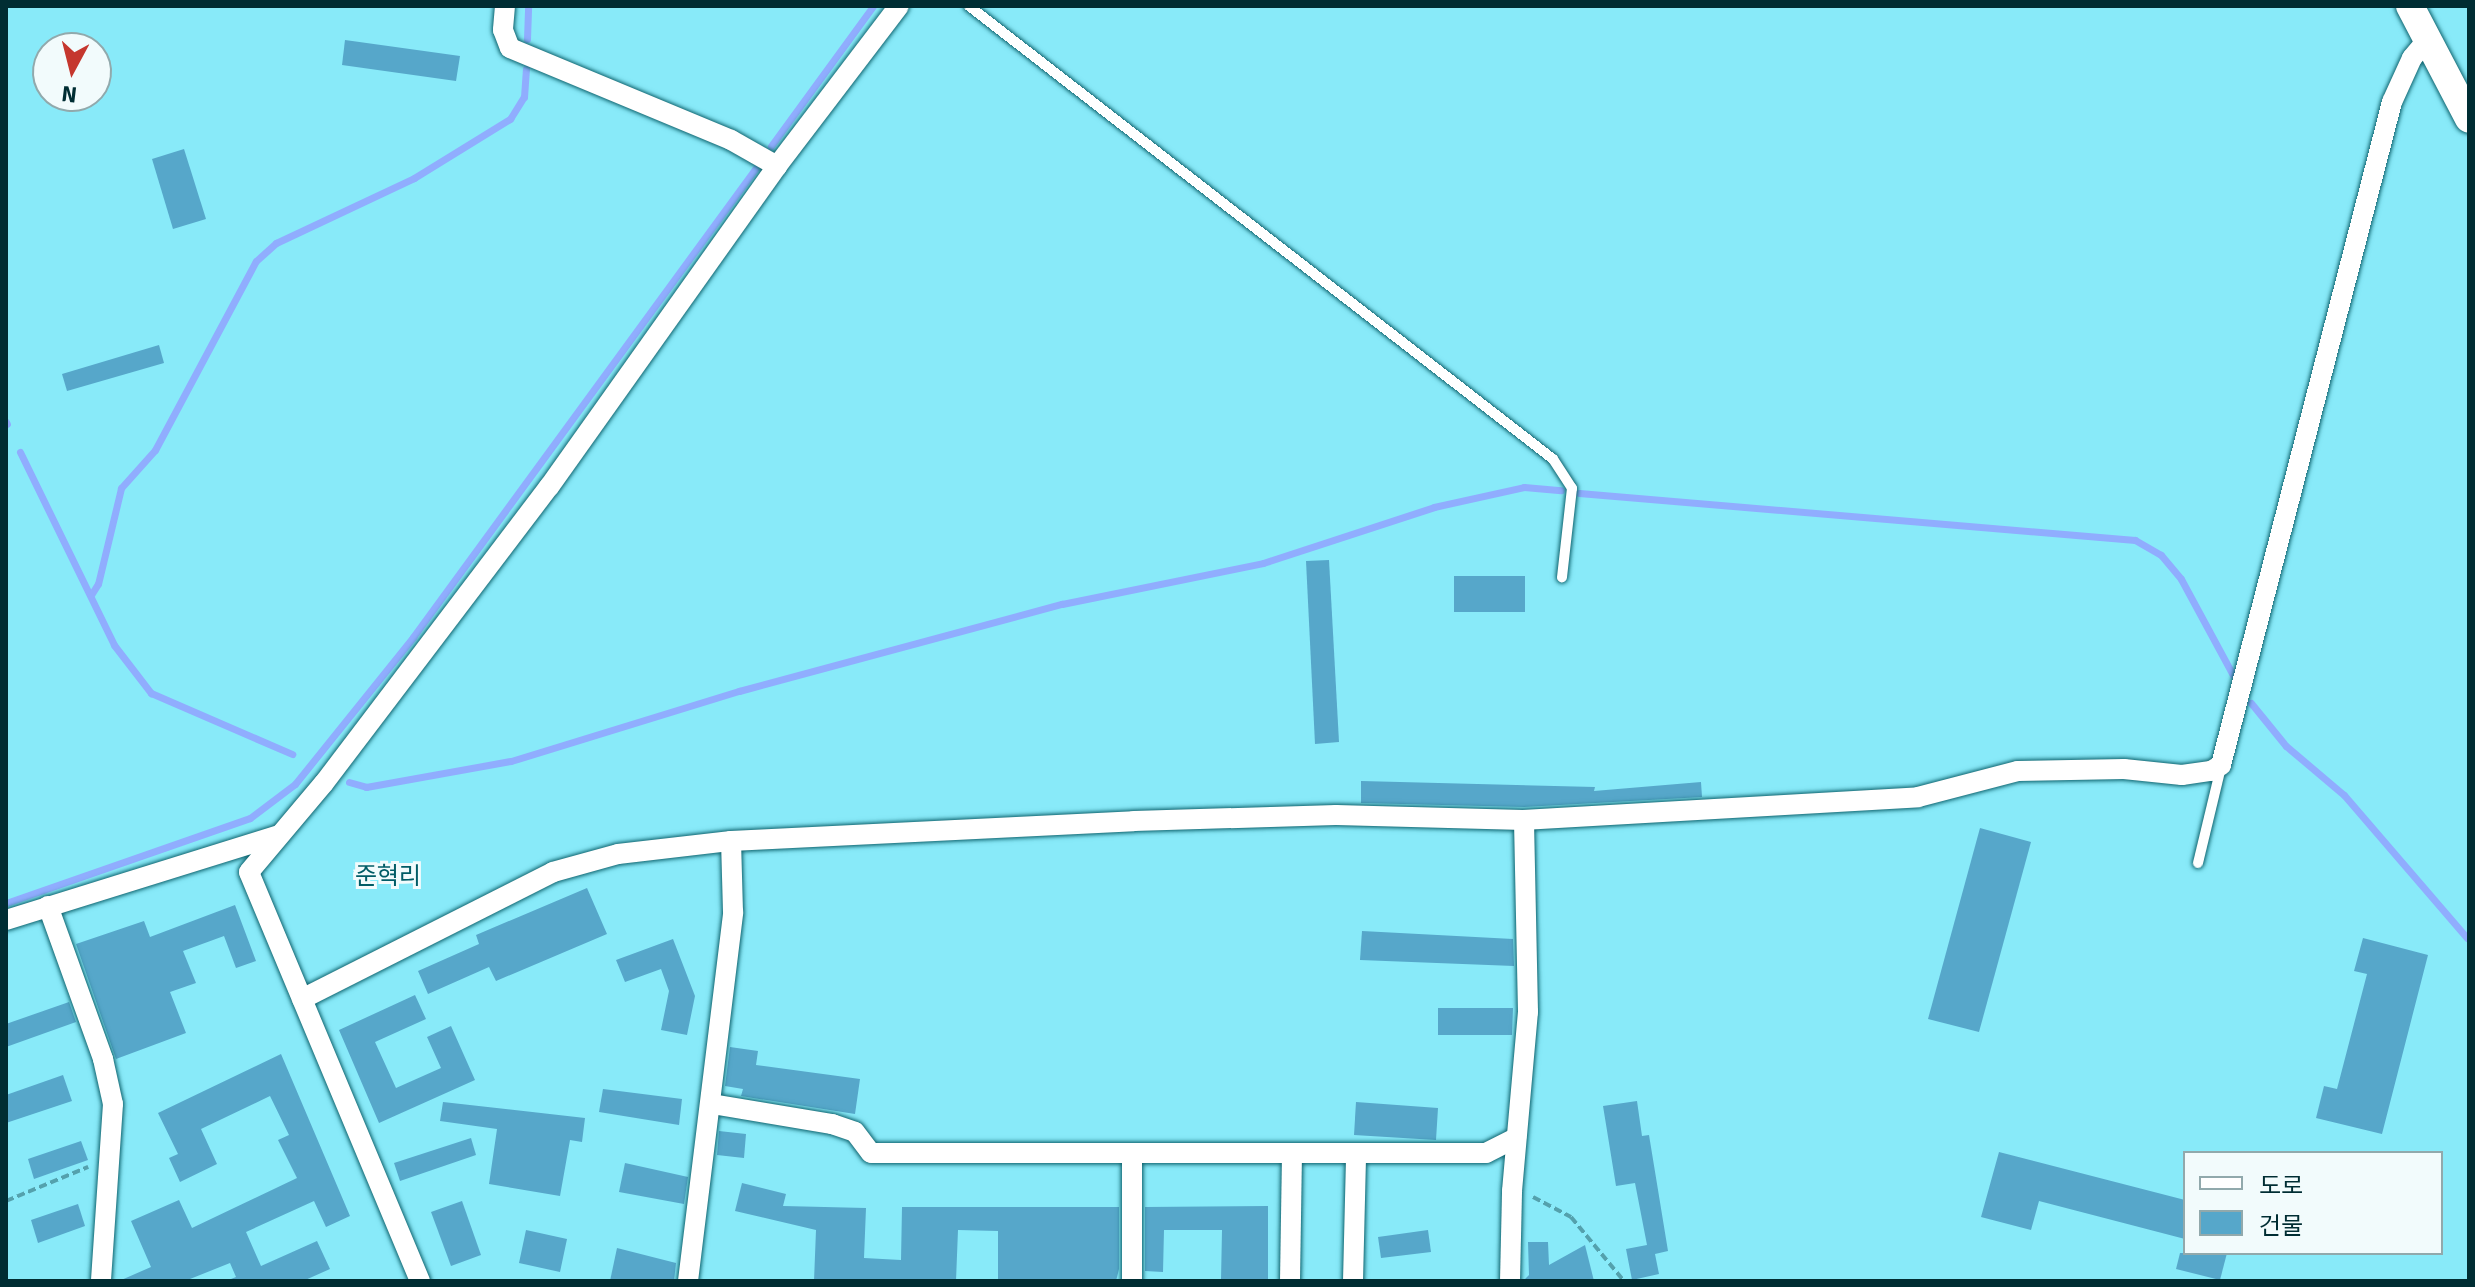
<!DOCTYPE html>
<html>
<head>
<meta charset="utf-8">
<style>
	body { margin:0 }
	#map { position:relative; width:2475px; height:1287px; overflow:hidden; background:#88eaf9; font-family:Signika,"Noto Sans KR",sans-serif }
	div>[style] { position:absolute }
	.stream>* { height:7px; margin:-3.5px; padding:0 3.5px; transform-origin:3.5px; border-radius:3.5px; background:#90adfe }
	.building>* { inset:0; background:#56a7ca }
	.path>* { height:4px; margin-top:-2px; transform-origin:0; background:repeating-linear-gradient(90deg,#54a1ad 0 8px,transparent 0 12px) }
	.roads { filter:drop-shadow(0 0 2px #0f646f) drop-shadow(0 0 2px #0f646f) }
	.service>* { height:10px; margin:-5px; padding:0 5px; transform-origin:5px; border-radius:5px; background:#fff }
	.minor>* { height:20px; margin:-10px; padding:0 10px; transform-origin:10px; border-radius:10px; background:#fff }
	.secondary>* { height:28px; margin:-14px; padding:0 14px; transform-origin:14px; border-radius:14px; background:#fff }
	span { translate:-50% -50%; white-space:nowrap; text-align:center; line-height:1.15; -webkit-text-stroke:6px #f2fbfc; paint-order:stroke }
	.quarter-label { font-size:24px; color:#005c66 }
	.frame { position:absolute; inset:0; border:8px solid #002d33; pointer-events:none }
	.legend { position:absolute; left:2183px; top:1151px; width:260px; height:104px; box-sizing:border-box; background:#f2fbfc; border:2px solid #91a9ac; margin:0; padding:10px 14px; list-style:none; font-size:24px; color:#002d33 }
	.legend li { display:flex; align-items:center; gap:16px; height:40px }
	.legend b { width:40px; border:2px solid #91a9ac }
	.north { position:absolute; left:32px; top:32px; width:80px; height:80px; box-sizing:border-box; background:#f2fbfc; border:2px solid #91a9ac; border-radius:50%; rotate:187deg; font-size:22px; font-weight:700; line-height:32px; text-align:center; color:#002d33 }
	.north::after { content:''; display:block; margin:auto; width:28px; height:36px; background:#c5372e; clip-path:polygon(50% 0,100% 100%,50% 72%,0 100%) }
</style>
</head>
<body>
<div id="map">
	<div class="stream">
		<i style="left:527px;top:39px;width:33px;rotate:-88deg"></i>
		<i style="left:771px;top:146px;width:173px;rotate:-53.9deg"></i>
		<i style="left:6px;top:422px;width:2px;rotate:63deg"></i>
		<i style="left:20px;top:452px;width:215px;rotate:64deg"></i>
		<i style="left:114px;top:645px;width:61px;rotate:52.4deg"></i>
		<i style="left:151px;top:693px;width:154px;rotate:23.4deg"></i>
		<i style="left:1579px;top:493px;width:558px;rotate:4.83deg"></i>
		<i style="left:2135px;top:540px;width:30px;rotate:30deg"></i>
		<i style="left:2161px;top:555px;width:31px;rotate:50deg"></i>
		<i style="left:2181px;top:579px;width:109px;rotate:61.6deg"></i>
		<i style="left:91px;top:595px;width:13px;rotate:-58deg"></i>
		<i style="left:98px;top:584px;width:99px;rotate:-76.5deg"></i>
		<i style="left:121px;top:488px;width:51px;rotate:-48.2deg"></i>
		<i style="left:155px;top:450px;width:214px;rotate:-61.9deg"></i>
		<i style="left:256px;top:261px;width:27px;rotate:-42deg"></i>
		<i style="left:276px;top:243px;width:153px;rotate:-25.2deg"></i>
		<i style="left:414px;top:178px;width:113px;rotate:-31.6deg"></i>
		<i style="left:510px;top:119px;width:26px;rotate:-58deg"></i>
		<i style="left:524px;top:97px;width:28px;rotate:-86deg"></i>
		<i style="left:2251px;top:703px;width:55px;rotate:50.9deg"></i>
		<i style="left:2286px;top:746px;width:76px;rotate:40.2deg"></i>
		<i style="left:2344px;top:795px;width:189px;rotate:49.3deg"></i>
		<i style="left:349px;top:782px;width:18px;rotate:16deg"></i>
		<i style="left:366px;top:787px;width:147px;rotate:-10.2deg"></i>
		<i style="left:511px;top:761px;width:239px;rotate:-17.1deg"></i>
		<i style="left:739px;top:691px;width:335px;rotate:-15.1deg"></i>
		<i style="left:1062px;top:604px;width:205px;rotate:-11.5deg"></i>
		<i style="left:1263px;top:563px;width:180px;rotate:-18.1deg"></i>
		<i style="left:1434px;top:507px;width:92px;rotate:-12.5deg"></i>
		<i style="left:1524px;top:487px;width:37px;rotate:5deg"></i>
		<i style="left:6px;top:903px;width:258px;rotate:-19.2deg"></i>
		<i style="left:250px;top:818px;width:56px;rotate:-37.1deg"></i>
		<i style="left:295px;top:784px;width:189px;rotate:-51.2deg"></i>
		<i style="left:413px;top:637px;width:580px;rotate:-53.84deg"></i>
	</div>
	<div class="building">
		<i style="clip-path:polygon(345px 40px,460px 56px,456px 81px,342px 65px)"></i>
		<i style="clip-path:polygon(184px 149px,206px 219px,173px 229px,152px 159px)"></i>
		<i style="clip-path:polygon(159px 345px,164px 363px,67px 391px,62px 374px)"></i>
		<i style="clip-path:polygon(1329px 560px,1339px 742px,1315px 744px,1306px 561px)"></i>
		<i style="clip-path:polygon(1454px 576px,1525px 576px,1525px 612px,1454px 612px)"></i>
		<i style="clip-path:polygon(1361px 781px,1595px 787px,1594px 791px,1701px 782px,1702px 797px,1524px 807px,1361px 803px)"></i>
		<i style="clip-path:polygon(1980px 828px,2031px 842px,1979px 1032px,1928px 1019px)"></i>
		<i style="clip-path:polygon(587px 888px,607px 934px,496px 981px,489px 967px,428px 994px,418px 971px,479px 944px,476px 935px)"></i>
		<i style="clip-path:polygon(235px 905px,256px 961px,236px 968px,224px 936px,183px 951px,196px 983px,170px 992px,186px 1033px,116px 1059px,76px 944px,144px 921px,150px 937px)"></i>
		<i style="clip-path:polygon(1362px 931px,1513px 939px,1514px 966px,1360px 960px)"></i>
		<i style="clip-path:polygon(2363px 938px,2428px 955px,2382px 1134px,2316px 1118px,2324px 1086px,2337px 1089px,2367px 974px,2354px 971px)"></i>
		<i style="clip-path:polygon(673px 939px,695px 996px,687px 1035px,661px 1030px,669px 991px,661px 969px,625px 982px,616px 960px)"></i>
		<i style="clip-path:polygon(415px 995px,426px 1019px,375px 1042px,396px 1088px,441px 1068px,427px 1037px,451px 1026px,475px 1080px,379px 1123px,339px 1030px)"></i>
		<i style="clip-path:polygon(69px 1002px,76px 1022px,6px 1047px,6px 1024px)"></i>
		<i style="clip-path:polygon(1438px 1008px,1513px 1008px,1512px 1035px,1438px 1035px)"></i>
		<i style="clip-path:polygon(730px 1047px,758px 1051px,756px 1065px,860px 1079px,855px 1114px,741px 1096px,743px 1089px,725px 1086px)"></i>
		<i style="clip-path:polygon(281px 1054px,350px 1216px,326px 1227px,314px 1201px,246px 1232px,261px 1266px,317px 1241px,330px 1269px,303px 1281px,226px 1281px,236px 1277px,230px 1263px,185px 1281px,119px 1281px,151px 1267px,131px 1221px,179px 1200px,192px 1228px,297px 1178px,278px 1140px,289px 1135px,270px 1096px,201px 1129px,217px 1164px,180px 1182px,169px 1158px,178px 1154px,158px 1113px)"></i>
		<i style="clip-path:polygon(63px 1075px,72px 1101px,6px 1123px,6px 1095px)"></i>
		<i style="clip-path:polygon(603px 1089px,682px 1099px,679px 1125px,599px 1112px)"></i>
		<i style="clip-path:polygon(1637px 1101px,1642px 1136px,1649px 1135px,1668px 1251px,1655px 1254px,1659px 1274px,1632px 1280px,1626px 1249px,1647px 1245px,1635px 1183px,1616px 1186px,1603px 1106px)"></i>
		<i style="clip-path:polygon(443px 1102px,585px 1118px,582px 1142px,570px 1140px,560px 1196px,489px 1184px,497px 1129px,440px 1121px)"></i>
		<i style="clip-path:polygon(1356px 1102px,1438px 1108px,1436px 1140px,1354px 1135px)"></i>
		<i style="clip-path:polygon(719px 1131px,746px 1134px,744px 1158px,717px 1155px)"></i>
		<i style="clip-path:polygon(471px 1138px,476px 1155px,400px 1181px,394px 1163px)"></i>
		<i style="clip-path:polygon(81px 1141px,88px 1160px,34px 1179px,28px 1159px)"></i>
		<i style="clip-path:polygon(1999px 1152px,2185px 1200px,2185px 1239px,2039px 1201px,2031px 1230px,1981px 1217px)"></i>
		<i style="clip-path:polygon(625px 1163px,688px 1177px,684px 1204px,619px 1192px)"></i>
		<i style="clip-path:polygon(742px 1183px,786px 1194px,783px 1206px,866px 1208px,864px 1258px,901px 1260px,902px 1207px,1119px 1207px,1119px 1269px,1116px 1281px,998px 1281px,998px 1231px,958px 1230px,956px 1281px,814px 1281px,816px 1230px,735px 1211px)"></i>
		<i style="clip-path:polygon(462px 1201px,481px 1255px,451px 1266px,431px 1212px)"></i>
		<i style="clip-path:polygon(78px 1204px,85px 1226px,38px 1243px,31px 1220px)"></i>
		<i style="clip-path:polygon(1268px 1206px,1268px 1280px,1221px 1280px,1222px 1230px,1164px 1230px,1163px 1272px,1145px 1271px,1145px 1207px)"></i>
		<i style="clip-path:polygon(526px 1230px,567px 1239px,560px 1272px,519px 1263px)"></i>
		<i style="clip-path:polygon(1428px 1230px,1431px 1252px,1381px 1258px,1378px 1237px)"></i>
		<i style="clip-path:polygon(1528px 1242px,1548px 1242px,1549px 1265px,1585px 1245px,1594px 1281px,1523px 1281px,1529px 1275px)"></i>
		<i style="clip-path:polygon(617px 1248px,676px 1263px,674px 1281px,610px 1281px)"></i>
		<i style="clip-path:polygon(2180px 1253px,2227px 1253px,2220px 1280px,2176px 1269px)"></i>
	</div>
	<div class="path">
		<i style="left:1533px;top:1197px;width:43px;rotate:27.8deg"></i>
		<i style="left:1571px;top:1217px;width:83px;rotate:50.4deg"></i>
		<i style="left:6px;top:1201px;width:89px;rotate:-22.5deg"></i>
	</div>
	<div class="roads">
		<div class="service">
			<i style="left:969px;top:6px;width:739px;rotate:37.8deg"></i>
			<i style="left:1553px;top:459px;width:35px;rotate:57deg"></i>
			<i style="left:1572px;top:488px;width:90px;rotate:96.4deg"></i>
			<i style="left:2198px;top:863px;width:99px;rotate:-76.5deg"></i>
		</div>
		<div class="minor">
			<i style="left:505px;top:6px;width:24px;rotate:95deg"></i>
			<i style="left:503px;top:30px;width:19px;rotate:69deg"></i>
			<i style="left:510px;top:48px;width:239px;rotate:22.6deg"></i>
			<i style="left:731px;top:140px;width:53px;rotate:29.5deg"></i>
			<i style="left:48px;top:906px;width:163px;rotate:70.2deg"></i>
			<i style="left:103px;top:1059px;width:46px;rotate:77.5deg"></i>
			<i style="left:113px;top:1104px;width:177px;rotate:93.9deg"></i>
			<i style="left:6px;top:920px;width:286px;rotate:-17.3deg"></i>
			<i style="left:302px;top:999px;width:281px;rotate:-26.8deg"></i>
			<i style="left:553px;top:872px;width:67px;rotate:-15.5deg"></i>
			<i style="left:618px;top:854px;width:114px;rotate:-6.6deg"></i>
			<i style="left:731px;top:841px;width:403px;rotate:-2.8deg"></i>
			<i style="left:1134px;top:821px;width:202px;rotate:-1.7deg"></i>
			<i style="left:1336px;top:815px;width:188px;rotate:1.5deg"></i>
			<i style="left:1524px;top:820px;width:395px;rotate:-3.3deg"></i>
			<i style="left:1918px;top:797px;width:103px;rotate:-14.6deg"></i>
			<i style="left:2018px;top:771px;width:106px;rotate:-1.1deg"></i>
			<i style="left:2124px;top:769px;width:58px;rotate:5.9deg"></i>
			<i style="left:2182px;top:775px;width:29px;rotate:-8deg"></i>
			<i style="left:2211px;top:771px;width:12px;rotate:-31deg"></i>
			<i style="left:2221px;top:765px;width:685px;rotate:-75.54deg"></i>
			<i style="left:2392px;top:102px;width:48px;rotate:-65.6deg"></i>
			<i style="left:2412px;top:58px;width:23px;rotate:-50deg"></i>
			<i style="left:712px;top:1104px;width:122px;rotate:9.5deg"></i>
			<i style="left:832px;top:1124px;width:24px;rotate:19deg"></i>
			<i style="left:855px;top:1132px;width:26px;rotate:53deg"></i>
			<i style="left:871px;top:1153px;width:615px"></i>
			<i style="left:1486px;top:1153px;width:34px;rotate:-27deg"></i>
			<i style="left:420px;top:1281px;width:443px;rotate:-112.7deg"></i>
			<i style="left:249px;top:872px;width:116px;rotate:-49.9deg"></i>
			<i style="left:324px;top:783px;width:372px;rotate:-52.8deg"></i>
			<i style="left:549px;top:487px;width:394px;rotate:-54.6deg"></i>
			<i style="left:777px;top:166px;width:201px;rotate:-52.7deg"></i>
			<i style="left:688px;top:1281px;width:372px;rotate:-83deg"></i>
			<i style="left:733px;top:912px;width:71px;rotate:-91.6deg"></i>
			<i style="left:1132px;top:1281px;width:126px;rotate:-90deg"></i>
			<i style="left:1290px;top:1281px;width:126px;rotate:-89.1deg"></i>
			<i style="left:1353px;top:1281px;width:127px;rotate:-88.6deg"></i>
			<i style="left:1510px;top:1281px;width:90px;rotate:-88.7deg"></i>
			<i style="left:1512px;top:1191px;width:180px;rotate:-84.9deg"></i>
			<i style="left:1528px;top:1012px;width:192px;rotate:-91.2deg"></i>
		</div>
		<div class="secondary">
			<i style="left:2410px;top:6px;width:127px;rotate:62.4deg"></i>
		</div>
	</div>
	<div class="quarter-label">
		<span style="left:388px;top:877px">준혁리</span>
	</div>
	<div class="frame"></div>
	<ul class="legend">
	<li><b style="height:10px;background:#fff"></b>도로</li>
	<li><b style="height:22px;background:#56a7ca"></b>건물</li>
	</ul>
	<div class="north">N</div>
</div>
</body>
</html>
